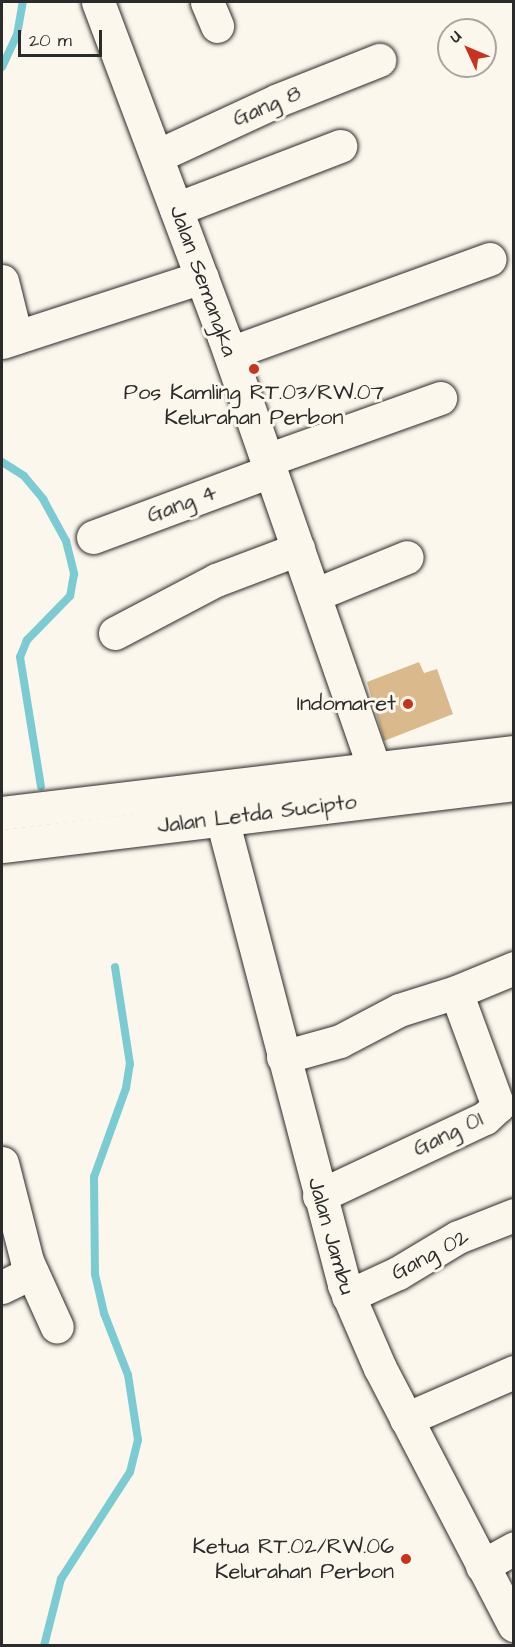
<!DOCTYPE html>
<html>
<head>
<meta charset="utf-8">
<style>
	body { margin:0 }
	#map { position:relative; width:515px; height:1647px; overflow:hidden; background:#fbf7ec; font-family:"Architects Daughter",sans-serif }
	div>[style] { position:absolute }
	.stream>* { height:8px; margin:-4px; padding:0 4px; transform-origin:4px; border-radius:4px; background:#7bccd2 }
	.building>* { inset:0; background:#daba8d }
	.roads { filter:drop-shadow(0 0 2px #2b2b2b) drop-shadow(0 0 2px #2b2b2b) }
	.minor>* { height:33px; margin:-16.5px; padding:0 16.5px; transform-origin:16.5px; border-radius:16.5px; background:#fbf7ec }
	.major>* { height:33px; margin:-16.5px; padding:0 16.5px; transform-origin:16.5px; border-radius:16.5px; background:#fbf7ec }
	.dots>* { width:16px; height:16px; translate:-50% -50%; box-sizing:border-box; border:3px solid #fbf7ec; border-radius:50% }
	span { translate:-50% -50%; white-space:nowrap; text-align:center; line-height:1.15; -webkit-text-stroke:6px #fbf7ec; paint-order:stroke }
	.street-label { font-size:22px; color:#2b2b2b }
	.poi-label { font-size:22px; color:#2b2b2b }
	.right { translate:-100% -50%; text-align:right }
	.frame { position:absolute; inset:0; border:3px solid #2b2b2b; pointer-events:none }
	.north { position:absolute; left:437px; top:18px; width:60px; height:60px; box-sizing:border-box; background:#fbf7ec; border:2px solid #a8a59f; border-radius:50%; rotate:314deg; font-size:16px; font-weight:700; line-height:24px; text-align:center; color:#2b2b2b }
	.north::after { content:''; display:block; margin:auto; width:21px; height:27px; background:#c8321e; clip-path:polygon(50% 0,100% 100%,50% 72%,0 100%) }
	.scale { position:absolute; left:18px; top:30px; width:84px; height:27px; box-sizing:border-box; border:3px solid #2b2b2b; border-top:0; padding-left:8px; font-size:18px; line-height:21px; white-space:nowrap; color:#2b2b2b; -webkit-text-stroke:4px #fbf7ec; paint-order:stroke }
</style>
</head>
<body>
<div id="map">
	<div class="stream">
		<i style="left:2px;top:67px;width:35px;rotate:-65deg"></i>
		<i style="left:17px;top:35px;width:34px;rotate:-80deg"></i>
		<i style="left:2px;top:462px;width:26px;rotate:32deg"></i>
		<i style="left:24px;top:476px;width:30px;rotate:50deg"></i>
		<i style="left:43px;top:499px;width:48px;rotate:61.3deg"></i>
		<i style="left:66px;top:541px;width:34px;rotate:76deg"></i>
		<i style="left:74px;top:574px;width:22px;rotate:100deg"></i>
		<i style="left:70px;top:596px;width:62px;rotate:134.3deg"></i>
		<i style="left:27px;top:640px;width:18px;rotate:112deg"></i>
		<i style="left:20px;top:657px;width:131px;rotate:80.8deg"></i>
		<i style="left:44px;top:1646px;width:69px;rotate:-75.8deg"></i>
		<i style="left:61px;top:1579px;width:127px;rotate:-57.2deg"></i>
		<i style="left:130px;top:1472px;width:33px;rotate:-76deg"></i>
		<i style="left:138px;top:1440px;width:66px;rotate:-98.7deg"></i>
		<i style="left:128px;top:1375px;width:66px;rotate:-111.2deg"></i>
		<i style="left:104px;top:1313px;width:40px;rotate:-103deg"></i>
		<i style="left:95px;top:1274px;width:97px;rotate:-90.6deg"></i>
		<i style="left:94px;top:1177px;width:95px;rotate:-70.2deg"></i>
		<i style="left:126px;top:1088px;width:24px;rotate:-81deg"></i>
		<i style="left:130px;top:1064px;width:98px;rotate:-98.8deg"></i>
	</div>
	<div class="building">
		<i style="clip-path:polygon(419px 662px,424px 673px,437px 669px,453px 714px,384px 741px,367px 682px)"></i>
	</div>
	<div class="roads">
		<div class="minor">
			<i style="left:98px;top:2px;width:358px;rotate:69.4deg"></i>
			<i style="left:224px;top:337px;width:454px;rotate:70.8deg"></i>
			<i style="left:207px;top:2px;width:26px;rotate:67deg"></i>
			<i style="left:157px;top:156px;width:133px;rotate:-24.8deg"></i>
			<i style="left:278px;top:100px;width:109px;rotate:-21.6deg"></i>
			<i style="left:176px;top:209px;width:176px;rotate:-21deg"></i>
			<i style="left:2px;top:281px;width:58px;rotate:76deg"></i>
			<i style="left:2px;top:342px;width:210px;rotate:-18deg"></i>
			<i style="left:230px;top:353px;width:276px;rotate:-19.9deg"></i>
			<i style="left:267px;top:460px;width:184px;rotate:-19.7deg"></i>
			<i style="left:93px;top:537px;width:189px;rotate:-20.4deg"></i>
			<i style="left:314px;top:595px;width:100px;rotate:-22.2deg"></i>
			<i style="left:115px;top:633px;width:114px;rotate:-27.7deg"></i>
			<i style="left:216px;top:580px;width:88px;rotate:-20.7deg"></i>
			<i style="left:222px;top:819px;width:482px;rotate:75.3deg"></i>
			<i style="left:344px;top:1285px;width:90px;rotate:66.6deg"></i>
			<i style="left:380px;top:1368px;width:290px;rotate:62.5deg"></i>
			<i style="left:283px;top:1057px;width:59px;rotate:-15.7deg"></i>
			<i style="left:340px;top:1041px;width:67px;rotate:-27.7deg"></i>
			<i style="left:399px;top:1010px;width:60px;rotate:-17.5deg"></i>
			<i style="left:456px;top:992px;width:63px;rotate:-22.5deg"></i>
			<i style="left:2px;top:1163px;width:101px;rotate:75.7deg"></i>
			<i style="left:27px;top:1261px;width:72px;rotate:65.6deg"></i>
			<i style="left:319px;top:1196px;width:183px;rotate:-25.2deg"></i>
			<i style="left:485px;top:1118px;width:18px;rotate:-43deg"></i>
			<i style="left:498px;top:1106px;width:121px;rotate:-110.2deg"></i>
			<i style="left:2px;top:1287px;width:32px;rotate:-26deg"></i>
			<i style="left:348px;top:1296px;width:55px;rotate:-24.7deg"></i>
			<i style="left:398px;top:1273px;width:70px;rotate:-31deg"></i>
			<i style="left:458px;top:1237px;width:60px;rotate:-21.4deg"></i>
			<i style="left:406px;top:1419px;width:118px;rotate:-23.5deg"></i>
			<i style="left:482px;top:1566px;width:37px;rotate:-29deg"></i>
		</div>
		<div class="major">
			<i style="left:2px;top:813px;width:516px;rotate:-6.79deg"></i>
			<i style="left:2px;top:846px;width:516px;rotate:-6.9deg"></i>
		</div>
	</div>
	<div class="dots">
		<i style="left:254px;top:369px;background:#c8321e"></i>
		<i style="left:408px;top:704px;background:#c8321e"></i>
		<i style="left:406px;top:1559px;background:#c8321e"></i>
	</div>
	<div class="street-label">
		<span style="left:267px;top:106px;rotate:-23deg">Gang 8</span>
		<span style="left:203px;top:281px;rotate:70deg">Jalan Semangka</span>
		<span style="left:182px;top:504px;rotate:-20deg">Gang 4</span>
		<span style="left:257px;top:814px;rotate:-7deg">Jalan Letda Sucipto</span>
		<span style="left:448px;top:1134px;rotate:-26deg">Gang 01</span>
		<span style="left:331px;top:1236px;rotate:74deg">Jalan Jambu</span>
		<span style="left:430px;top:1255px;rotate:-28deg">Gang 02</span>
	</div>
	<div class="poi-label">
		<span style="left:254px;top:405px">Pos Kamling RT.03/RW.07<br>Kelurahan Perbon</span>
		<span class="right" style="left:396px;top:704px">Indomaret</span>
		<span class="right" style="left:394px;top:1559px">Ketua RT.02/RW.06<br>Kelurahan Perbon</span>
	</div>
	<div class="frame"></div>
	<div class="north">U</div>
	<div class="scale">20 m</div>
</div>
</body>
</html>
